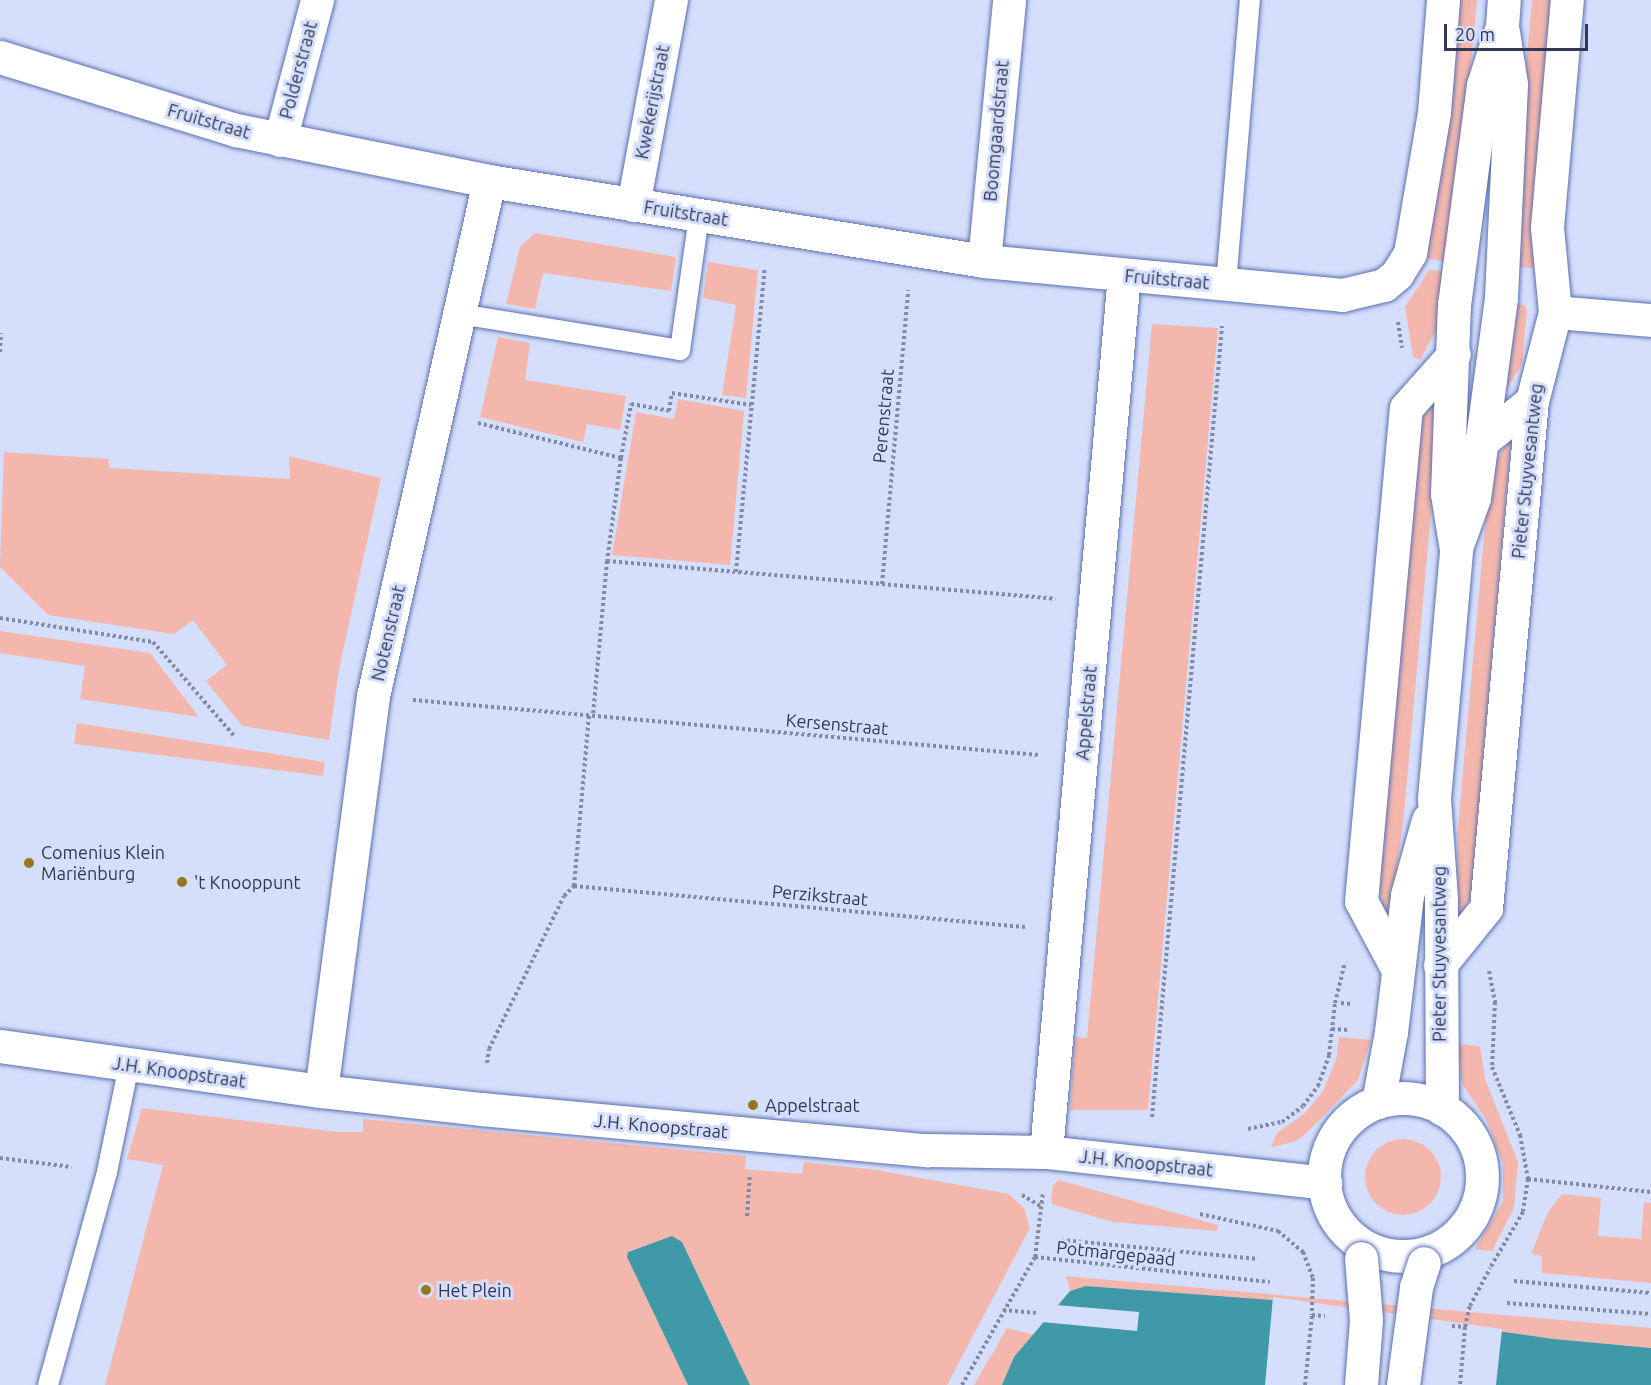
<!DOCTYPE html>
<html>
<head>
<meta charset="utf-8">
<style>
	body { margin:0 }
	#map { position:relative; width:1651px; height:1385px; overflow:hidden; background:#d5dffc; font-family:Ubuntu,sans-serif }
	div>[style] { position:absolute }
	.green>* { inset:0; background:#f3b7ad }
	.round { border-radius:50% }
	.water>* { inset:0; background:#4099a7 }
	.pier>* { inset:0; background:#d5dffc }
	.path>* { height:4px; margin-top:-2px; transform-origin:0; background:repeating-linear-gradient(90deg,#808aa6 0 3px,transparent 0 6px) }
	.roads { filter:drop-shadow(0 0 2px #5b6fb0) drop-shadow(0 0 2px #5b6fb0) }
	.service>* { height:20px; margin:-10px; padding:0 10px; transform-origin:10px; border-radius:10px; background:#fff }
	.minor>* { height:33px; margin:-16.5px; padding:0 16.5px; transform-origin:16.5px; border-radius:16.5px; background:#fff }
	.secondary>* { height:33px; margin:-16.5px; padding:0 16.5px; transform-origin:16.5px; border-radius:16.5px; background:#fff }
	.secondary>.ring { margin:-16.5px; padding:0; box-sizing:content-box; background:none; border:33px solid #fff; border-radius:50% }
	.path-bridge>* { height:4px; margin-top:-2px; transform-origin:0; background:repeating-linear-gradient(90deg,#808aa6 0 3px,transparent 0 6px) }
	.bridges { filter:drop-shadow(0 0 2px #5b6fb0) drop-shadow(0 0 2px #5b6fb0) }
	.secondary-bridge>* { height:33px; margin:-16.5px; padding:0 16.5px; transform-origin:16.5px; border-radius:16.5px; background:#fff }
	.dots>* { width:16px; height:16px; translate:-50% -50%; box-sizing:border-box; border:3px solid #d5dffc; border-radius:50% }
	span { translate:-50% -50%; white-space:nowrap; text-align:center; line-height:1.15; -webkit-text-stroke:6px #d5dffc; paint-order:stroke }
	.street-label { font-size:18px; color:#2f3854 }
	.poi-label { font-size:18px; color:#2f3854 }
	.left { translate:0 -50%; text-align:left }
	.scale { position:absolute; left:1444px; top:24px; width:144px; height:27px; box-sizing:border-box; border:3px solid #2f3854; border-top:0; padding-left:8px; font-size:18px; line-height:21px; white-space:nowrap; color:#2f3854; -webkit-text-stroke:4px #d5dffc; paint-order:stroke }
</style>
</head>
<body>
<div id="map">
	<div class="green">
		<i style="clip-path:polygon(1456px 0,1477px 0,1465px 126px,1444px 260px,1441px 261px,1424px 258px)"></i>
		<i style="clip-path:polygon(1532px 0,1553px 0,1534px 268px,1518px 267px,1519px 145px)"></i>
		<i style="clip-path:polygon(535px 233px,676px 257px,671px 291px,543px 273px,535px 309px,506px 304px,520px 247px)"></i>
		<i style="clip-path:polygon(708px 262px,758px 270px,746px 398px,722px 395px,736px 305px,703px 298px)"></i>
		<i style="clip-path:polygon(1429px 270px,1443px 271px,1438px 327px,1420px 360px,1413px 357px,1405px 307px)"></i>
		<i style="clip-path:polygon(1517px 304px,1525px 305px,1527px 311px,1522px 364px,1508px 387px,1504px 386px)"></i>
		<i style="clip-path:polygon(1152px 324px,1218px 328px,1148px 1110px,1070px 1110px,1075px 1037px,1087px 1038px)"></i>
		<i style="clip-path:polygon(498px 337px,530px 343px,525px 380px,626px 396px,620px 430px,587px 424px,583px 442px,480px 417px)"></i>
		<i style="clip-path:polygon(1435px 395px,1436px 456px,1404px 814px,1392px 907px,1387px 911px,1383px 907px,1378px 877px,1419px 424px)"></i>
		<i style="clip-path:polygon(678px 399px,744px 411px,730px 565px,612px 555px,636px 412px,674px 419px)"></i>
		<i style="clip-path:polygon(1511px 438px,1471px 896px,1458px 918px,1457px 838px,1489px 481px,1495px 461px)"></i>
		<i style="clip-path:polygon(4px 452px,109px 459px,109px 468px,290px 479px,289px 456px,381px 478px,339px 669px,329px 740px,242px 726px,206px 681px,227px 665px,193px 620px,174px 634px,48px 615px,0 567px)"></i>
		<i style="clip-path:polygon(0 631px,150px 653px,199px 717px,80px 699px,85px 666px,0 653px)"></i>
		<i style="clip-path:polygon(77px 723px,325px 762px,323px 776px,74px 744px)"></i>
		<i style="clip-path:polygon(1339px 1037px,1371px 1040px,1358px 1080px,1306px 1134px,1294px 1142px,1271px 1147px,1277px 1133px,1305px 1113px,1323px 1091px,1336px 1060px)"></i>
		<i style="clip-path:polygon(1458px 1044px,1480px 1046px,1485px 1079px,1518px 1162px,1514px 1208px,1492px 1251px,1475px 1249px,1503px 1201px,1503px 1164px,1487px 1121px,1462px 1084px)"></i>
		<i style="clip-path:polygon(142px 1108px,337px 1132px,363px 1132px,363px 1119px,746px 1156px,745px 1169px,802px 1174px,804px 1162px,877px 1170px,1009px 1194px,1024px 1208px,1030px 1228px,947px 1385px,750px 1385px,682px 1242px,672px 1237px,629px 1251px,627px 1257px,688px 1385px,105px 1385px,163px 1165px,127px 1159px)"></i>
		<i class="round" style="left:1365px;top:1139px;width:76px;height:76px"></i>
		<i style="clip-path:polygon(1059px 1180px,1218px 1225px,1217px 1231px,1113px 1222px,1051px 1204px,1053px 1185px)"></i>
		<i style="clip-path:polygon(1562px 1194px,1601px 1198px,1598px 1236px,1641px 1239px,1644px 1202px,1651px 1203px,1651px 1283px,1542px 1273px,1542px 1256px,1531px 1254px,1548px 1212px)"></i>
		<i style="clip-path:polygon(1066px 1276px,1651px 1328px,1651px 1348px,1554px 1339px,1273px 1300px,1087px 1286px,1070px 1291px)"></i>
		<i style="clip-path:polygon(1007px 1328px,1035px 1335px,1014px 1357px,1002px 1385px,974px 1385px)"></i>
	</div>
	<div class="water">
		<i style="clip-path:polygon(672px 1236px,682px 1242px,750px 1385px,688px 1385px,627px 1257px,628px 1252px)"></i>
		<i style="clip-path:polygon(1086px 1286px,1273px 1300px,1554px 1339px,1651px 1348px,1651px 1385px,1002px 1385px,1014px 1357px,1070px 1291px)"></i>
	</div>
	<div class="pier">
		<i style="clip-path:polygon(1273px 1297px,1502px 1329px,1496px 1385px,1265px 1385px)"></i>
		<i style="clip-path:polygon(1056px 1305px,1139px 1312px,1137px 1331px,1042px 1322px)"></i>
	</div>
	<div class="path">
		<i style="left:1398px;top:322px;width:26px;rotate:81deg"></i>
		<i style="left:0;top:352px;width:19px;rotate:-87deg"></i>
		<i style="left:478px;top:423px;width:147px;rotate:13.8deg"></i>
		<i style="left:621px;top:458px;width:104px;rotate:97.7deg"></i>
		<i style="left:607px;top:561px;width:156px;rotate:95.2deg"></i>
		<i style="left:621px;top:458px;width:55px;rotate:-79.5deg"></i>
		<i style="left:631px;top:404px;width:39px;rotate:10deg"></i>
		<i style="left:669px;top:411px;width:18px;rotate:-81deg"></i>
		<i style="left:672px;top:393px;width:80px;rotate:8.6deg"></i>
		<i style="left:607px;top:561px;width:450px;rotate:4.8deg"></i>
		<i style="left:736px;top:572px;width:305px;rotate:-84.6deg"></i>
		<i style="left:882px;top:584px;width:295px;rotate:-84.9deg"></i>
		<i style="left:0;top:618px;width:155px;rotate:8.9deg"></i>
		<i style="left:153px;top:642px;width:124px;rotate:49.2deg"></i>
		<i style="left:413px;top:700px;width:628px;rotate:5.02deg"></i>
		<i style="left:574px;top:886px;width:453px;rotate:5.2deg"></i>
		<i style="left:1489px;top:971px;width:32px;rotate:79deg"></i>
		<i style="left:1495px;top:1002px;width:65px;rotate:92.6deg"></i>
		<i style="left:1492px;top:1067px;width:74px;rotate:67.6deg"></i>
		<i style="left:1520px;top:1135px;width:45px;rotate:79.7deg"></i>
		<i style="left:1528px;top:1179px;width:33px;rotate:99deg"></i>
		<i style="left:1523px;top:1212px;width:65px;rotate:120.5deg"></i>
		<i style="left:1341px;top:1003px;width:11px;rotate:5deg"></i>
		<i style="left:1332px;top:1029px;width:17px;rotate:3deg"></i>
		<i style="left:487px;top:1063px;width:14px;rotate:-82deg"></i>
		<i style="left:489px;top:1049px;width:170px;rotate:-63.9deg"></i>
		<i style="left:564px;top:896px;width:14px;rotate:-45deg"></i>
		<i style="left:574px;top:886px;width:171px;rotate:-85deg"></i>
		<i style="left:1152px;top:1117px;width:794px;rotate:-84.94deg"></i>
		<i style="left:1248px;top:1129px;width:35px;rotate:-12deg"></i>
		<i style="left:1282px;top:1122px;width:26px;rotate:-37deg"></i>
		<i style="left:1303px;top:1106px;width:25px;rotate:-53deg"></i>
		<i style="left:1318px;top:1086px;width:33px;rotate:-70deg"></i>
		<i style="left:1329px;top:1055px;width:52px;rotate:-83.4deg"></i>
		<i style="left:1335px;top:1003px;width:42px;rotate:-76.3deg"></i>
		<i style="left:0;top:1158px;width:72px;rotate:7.2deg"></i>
		<i style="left:1528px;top:1179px;width:124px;rotate:6deg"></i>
		<i style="left:1022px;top:1195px;width:23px;rotate:31deg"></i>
		<i style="left:1200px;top:1214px;width:80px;rotate:12.3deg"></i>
		<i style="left:1278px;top:1231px;width:33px;rotate:40deg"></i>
		<i style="left:747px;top:1216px;width:39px;rotate:-86deg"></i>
		<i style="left:1061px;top:1240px;width:198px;rotate:5.5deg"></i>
		<i style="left:1035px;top:1257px;width:236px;rotate:6.1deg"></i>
		<i style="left:1514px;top:1281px;width:138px;rotate:5deg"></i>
		<i style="left:1507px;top:1303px;width:144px;rotate:4.4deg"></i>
		<i style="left:1003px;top:1310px;width:33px;rotate:5deg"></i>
		<i style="left:1452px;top:1326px;width:13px;rotate:4deg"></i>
		<i style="left:1465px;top:1327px;width:58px;rotate:94.9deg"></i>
		<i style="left:962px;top:1385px;width:147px;rotate:-60.3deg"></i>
		<i style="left:1035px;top:1257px;width:64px;rotate:-82.9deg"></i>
		<i style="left:1305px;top:1385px;width:70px;rotate:-84.3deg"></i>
		<i style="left:1312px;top:1315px;width:13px;rotate:4deg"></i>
	</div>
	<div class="roads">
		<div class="service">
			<i style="left:1226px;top:284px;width:285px;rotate:-85.2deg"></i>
			<i style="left:460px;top:314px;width:223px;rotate:9.3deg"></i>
			<i style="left:680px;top:350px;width:135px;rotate:-81.9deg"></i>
			<i style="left:48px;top:1385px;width:221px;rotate:-74.5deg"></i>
			<i style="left:107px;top:1172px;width:109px;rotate:-78.4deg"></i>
		</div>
		<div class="minor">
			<i style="left:0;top:57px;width:247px;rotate:17.2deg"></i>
			<i style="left:236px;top:130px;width:258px;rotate:11.4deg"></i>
			<i style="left:489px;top:181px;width:501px;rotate:9.18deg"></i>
			<i style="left:984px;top:261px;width:360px;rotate:5.4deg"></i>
			<i style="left:1342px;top:295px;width:43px;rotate:-13.4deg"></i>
			<i style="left:1384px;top:285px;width:17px;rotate:-40deg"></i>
			<i style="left:1397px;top:274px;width:25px;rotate:-58deg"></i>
			<i style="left:1410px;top:253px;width:143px;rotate:-80.3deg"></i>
			<i style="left:1434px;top:112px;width:112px;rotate:-85.4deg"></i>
			<i style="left:280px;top:140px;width:145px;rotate:-75.2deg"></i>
			<i style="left:633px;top:205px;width:208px;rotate:-79.5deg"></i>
			<i style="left:984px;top:261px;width:262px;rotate:-84.5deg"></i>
			<i style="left:1555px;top:312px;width:96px;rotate:4.8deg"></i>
			<i style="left:1361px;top:901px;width:495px;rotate:-84.8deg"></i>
			<i style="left:1486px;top:908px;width:509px;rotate:-84.82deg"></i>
			<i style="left:1532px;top:401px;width:92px;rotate:-75.5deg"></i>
			<i style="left:1555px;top:312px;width:85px;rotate:-95.4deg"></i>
			<i style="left:1547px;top:227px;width:228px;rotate:-85deg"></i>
			<i style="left:0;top:1046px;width:324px;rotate:8deg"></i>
			<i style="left:321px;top:1091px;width:161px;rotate:6.4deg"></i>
			<i style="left:481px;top:1109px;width:448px;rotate:5.3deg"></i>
			<i style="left:927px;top:1150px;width:119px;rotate:1deg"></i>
			<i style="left:1046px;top:1152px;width:281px;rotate:6.3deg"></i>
			<i style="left:321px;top:1091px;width:398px;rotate:-82.5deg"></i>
			<i style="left:373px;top:696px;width:528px;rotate:-77.31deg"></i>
			<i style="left:1046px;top:1152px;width:880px;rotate:-84.92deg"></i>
		</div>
		<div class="secondary">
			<i style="left:1406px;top:408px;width:72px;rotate:-48.4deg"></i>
			<i style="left:1480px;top:443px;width:67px;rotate:-38.9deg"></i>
			<i style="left:1457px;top:545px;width:50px;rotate:-70.1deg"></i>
			<i style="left:1474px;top:498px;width:203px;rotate:-82.3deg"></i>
			<i style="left:1501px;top:297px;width:213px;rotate:-87.3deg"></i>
			<i style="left:1511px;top:84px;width:53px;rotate:-98.7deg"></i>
			<i style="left:1361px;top:901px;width:76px;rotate:61.8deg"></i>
			<i style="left:1440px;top:965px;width:73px;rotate:-51.1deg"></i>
			<i class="ring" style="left:1324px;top:1098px;width:125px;height:125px"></i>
			<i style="left:1378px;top:1102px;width:71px;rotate:-79.5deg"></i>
			<i style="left:1391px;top:1032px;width:138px;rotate:-83.3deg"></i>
			<i style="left:1407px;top:895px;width:78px;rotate:-74.4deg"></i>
			<i style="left:1442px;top:1109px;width:210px;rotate:-90.3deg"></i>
			<i style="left:1441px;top:899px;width:101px;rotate:-94deg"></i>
			<i style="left:1434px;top:798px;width:249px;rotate:-84.9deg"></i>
			<i style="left:1456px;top:550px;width:57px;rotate:-99.1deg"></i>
			<i style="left:1447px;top:494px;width:189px;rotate:-87.9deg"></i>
			<i style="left:1454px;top:305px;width:222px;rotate:-82.5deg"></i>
			<i style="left:1483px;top:85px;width:62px;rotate:-72.1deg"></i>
			<i style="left:1502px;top:26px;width:26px;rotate:-86deg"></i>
		</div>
	</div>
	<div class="path-bridge">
		<i style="left:1303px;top:1252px;width:28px;rotate:69deg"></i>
		<i style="left:1313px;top:1278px;width:37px;rotate:92deg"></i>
		<i style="left:1465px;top:1327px;width:22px;rotate:-77deg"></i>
		<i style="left:1470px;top:1306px;width:43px;rotate:-62.2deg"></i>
	</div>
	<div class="bridges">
		<div class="secondary-bridge">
			<i style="left:1361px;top:1385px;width:65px;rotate:-85.6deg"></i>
			<i style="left:1366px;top:1320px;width:62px;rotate:-94.6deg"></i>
			<i style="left:1403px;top:1385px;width:99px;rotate:-82.4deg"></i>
			<i style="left:1416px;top:1287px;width:25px;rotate:-72deg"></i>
		</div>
	</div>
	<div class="dots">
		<i style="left:29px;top:863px;background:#94781f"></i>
		<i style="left:182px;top:882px;background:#94781f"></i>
		<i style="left:753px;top:1105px;background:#94781f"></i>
		<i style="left:426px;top:1290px;background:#94781f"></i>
	</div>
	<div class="street-label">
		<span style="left:298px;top:70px;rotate:-75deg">Polderstraat</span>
		<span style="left:652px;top:102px;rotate:-79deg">Kwekerijstraat</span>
		<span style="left:209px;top:121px;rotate:16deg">Fruitstraat</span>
		<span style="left:996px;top:131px;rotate:-85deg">Boomgaardstraat</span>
		<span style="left:686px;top:213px;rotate:9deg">Fruitstraat</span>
		<span style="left:1167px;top:279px;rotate:5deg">Fruitstraat</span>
		<span style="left:883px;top:416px;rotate:-85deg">Perenstraat</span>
		<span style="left:1527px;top:471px;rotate:-84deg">Pieter Stuyvesantweg</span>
		<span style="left:388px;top:633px;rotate:-77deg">Notenstraat</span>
		<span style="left:1086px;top:713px;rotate:-85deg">Appelstraat</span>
		<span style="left:837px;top:724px;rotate:5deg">Kersenstraat</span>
		<span style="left:820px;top:895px;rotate:5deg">Perzikstraat</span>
		<span style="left:1439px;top:954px;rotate:-90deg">Pieter Stuyvesantweg</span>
		<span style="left:179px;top:1072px;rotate:8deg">J.H. Knoopstraat</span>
		<span style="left:661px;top:1126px;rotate:5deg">J.H. Knoopstraat</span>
		<span style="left:1146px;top:1163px;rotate:6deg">J.H. Knoopstraat</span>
		<span style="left:1116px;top:1253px;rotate:6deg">Potmargepaad</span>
	</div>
	<div class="poi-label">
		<span class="left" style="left:41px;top:863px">Comenius Klein<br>Mariënburg</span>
		<span class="left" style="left:194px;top:882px">'t Knooppunt</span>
		<span class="left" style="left:765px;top:1105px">Appelstraat</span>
		<span class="left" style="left:438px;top:1290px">Het Plein</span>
	</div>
	<div class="scale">20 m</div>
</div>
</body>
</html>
